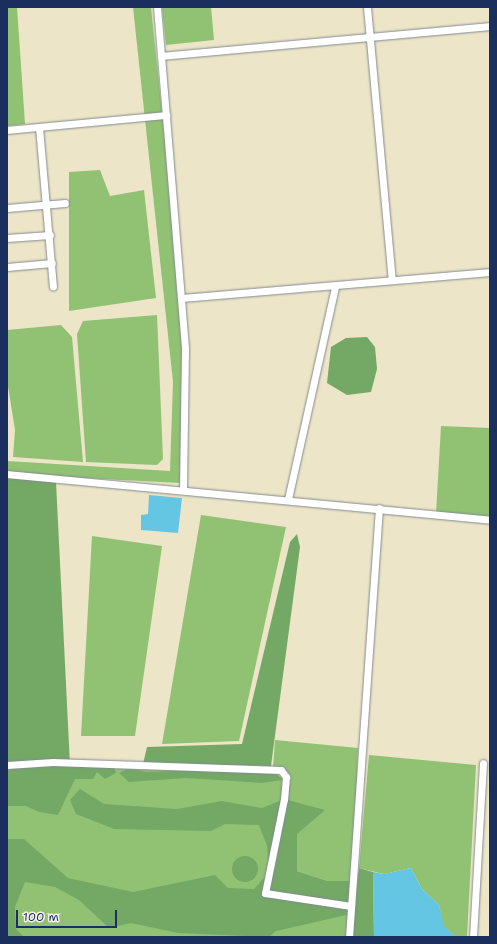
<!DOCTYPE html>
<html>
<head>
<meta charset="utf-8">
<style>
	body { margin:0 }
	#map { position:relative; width:497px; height:944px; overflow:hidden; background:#ece5c7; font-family:"Shantell Sans",sans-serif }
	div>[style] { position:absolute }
	.green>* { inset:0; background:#91c273 }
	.forest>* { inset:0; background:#74a865 }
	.round { border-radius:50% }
	.water>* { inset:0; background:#65c6e3 }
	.roads { filter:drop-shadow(0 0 1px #848a92) drop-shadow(0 0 1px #848a92) }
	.minor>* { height:7px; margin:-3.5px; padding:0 3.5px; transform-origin:3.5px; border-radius:3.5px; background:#fff }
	span { translate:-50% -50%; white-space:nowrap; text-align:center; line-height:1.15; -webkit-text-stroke:3.5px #f7f3e8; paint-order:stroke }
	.frame { position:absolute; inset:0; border:8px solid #1b2f5e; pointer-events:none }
	.scale { position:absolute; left:16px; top:910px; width:101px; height:18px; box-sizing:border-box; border:2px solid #1b2f5e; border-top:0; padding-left:5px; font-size:12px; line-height:14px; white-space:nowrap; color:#1b2f5e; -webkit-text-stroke:3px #f7f3e8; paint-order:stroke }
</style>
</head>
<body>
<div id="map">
	<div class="green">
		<i style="clip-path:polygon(7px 7px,17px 7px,25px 124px,7px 126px)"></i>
		<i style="clip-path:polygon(133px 7px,151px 7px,183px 314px,180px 483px,7px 474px,7px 461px,170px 471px,173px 382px)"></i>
		<i style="clip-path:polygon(162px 7px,211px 7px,214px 40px,166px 45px)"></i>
		<i style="clip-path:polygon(100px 170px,110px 196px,144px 190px,156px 298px,69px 311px,69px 172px)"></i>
		<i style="clip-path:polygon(157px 315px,163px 459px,157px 465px,86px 462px,77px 334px,83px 321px)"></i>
		<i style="clip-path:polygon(61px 325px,72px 337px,83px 462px,13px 457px,15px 430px,7px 380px,7px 330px)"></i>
		<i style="clip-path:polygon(441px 426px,490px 428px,490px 520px,436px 514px)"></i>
		<i style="clip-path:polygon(201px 515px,286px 527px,239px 741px,162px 744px)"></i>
		<i style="clip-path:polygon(92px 536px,162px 546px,135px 736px,81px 736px)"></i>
		<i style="clip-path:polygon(275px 740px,358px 748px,353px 881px,328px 881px,297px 871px,297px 834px,284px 799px,273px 885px,352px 892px,351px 937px,7px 937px,7px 774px,187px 765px,285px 777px,273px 768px)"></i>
		<i style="clip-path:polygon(369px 755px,476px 765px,467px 937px,456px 937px,443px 926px,439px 905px,422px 889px,411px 868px,384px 874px,359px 868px)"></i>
	</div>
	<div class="forest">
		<i style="clip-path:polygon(367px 337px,375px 347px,377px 369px,371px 392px,347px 395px,327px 383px,331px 347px,346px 338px)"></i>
		<i style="clip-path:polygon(7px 475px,56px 482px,70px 765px,114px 767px,116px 773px,105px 779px,97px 772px,93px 779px,75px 779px,58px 815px,39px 812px,26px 806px,7px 806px)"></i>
		<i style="clip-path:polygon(297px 534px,300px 547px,271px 766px,143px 764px,147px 747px,242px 744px,290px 542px)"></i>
		<i style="clip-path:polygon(273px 768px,282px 780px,262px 783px,186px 778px,129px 782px,119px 773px,128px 769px,147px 772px)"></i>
		<i style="clip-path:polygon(80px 789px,104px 804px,177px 809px,222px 801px,262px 808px,284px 799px,325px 810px,297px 834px,297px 871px,328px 881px,353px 881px,351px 914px,276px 931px,269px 937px,178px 933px,131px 923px,109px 928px,79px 900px,55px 887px,25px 882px,15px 907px,16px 929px,24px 937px,7px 937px,7px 839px,24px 839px,68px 878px,133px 892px,215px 875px,228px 888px,254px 889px,269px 872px,267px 846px,259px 825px,225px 824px,211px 831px,114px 829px,76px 814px,70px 800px)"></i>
		<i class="round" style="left:232px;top:856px;width:26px;height:26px"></i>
		<i style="clip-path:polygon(359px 868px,373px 872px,374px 937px,350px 937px)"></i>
	</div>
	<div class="water">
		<i style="clip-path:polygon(149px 495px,182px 498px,178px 533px,141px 530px,141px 515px,148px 514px)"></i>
		<i style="clip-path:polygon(411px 868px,422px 889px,439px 905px,444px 926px,456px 937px,374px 937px,373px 872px,384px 874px)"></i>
	</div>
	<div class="roads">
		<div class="minor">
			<i style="left:157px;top:7px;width:342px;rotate:85.3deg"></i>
			<i style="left:185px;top:348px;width:142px;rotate:90.8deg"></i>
			<i style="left:367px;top:7px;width:274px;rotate:84.8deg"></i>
			<i style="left:161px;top:56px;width:330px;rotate:-5.2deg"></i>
			<i style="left:39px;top:127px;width:160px;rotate:85deg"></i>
			<i style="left:7px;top:130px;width:160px;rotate:-5.4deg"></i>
			<i style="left:7px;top:208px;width:58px;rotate:-4.9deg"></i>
			<i style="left:7px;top:238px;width:43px;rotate:-4deg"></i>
			<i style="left:7px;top:267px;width:45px;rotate:-5.1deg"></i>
			<i style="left:182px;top:298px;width:309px;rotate:-4.8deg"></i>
			<i style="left:7px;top:474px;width:485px;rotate:5.4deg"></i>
			<i style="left:288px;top:499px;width:217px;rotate:-77.5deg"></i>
			<i style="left:7px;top:765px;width:46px;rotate:-3.7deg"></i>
			<i style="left:53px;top:762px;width:228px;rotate:2deg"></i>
			<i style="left:281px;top:770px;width:9px;rotate:54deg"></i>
			<i style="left:286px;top:777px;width:22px;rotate:95deg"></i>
			<i style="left:284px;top:799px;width:96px;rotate:101.4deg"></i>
			<i style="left:265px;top:893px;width:87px;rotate:8.6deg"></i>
			<i style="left:349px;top:937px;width:430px;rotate:-86deg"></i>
			<i style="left:473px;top:937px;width:174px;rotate:-86.7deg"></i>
		</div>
	</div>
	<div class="frame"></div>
	<div class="scale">100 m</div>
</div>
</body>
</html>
